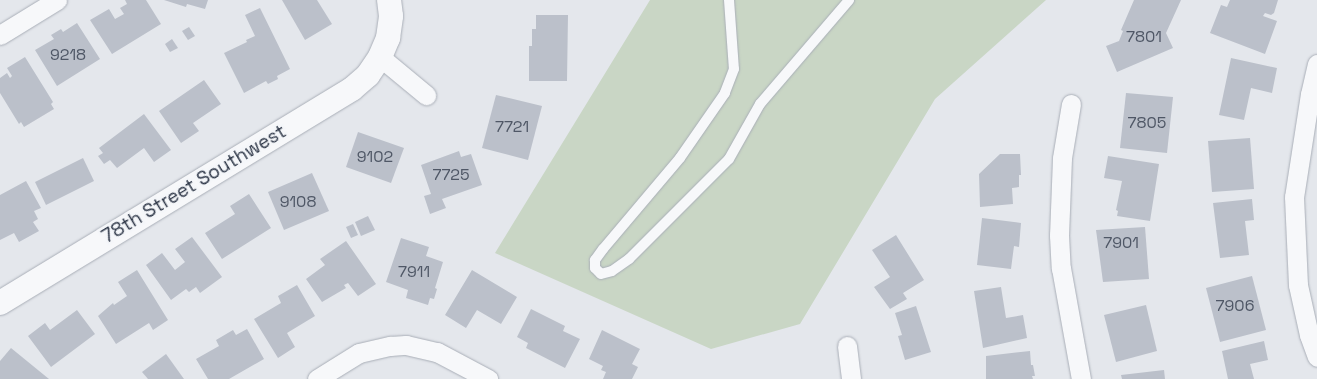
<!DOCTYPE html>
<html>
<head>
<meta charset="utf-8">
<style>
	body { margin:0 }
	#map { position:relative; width:1317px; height:379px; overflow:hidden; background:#e4e7ec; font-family:"Space Grotesk",sans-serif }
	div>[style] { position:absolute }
	.green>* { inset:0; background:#c9d6c5 }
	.building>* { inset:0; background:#bbc0ca }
	.roads { filter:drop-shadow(0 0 1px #a9aeb7) drop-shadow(0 0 1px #a9aeb7) }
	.service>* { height:10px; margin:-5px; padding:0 5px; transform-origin:5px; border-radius:5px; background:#f7f8fa }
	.minor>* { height:19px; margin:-9.5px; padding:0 9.5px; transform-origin:9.5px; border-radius:9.5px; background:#f7f8fa }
	.tertiary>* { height:24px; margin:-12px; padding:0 12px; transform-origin:12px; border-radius:12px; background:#f7f8fa }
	span { translate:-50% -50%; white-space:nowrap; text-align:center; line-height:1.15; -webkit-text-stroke:5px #f4f6f9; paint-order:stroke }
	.number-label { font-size:16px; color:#4f5766 }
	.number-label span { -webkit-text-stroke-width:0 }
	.street-label { font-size:19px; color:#2b3445 }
</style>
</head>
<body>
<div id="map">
	<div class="green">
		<i style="clip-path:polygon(650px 0,1046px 0,935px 99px,800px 324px,711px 349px,495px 253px)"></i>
	</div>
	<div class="building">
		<i style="clip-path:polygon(125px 0,146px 0,161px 24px,112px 54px,90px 20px,109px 9px,115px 19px,124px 14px,120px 8px,127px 4px)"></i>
		<i style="clip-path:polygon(164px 0,208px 0,205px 9px,187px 4px,186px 7px)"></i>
		<i style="clip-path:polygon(282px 0,317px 0,332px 24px,305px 40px)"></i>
		<i style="clip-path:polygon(1134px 0,1181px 0,1166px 33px,1173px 48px,1117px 72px,1106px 46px,1119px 41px,1123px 31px,1121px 30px)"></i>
		<i style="clip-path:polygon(1230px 0,1278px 0,1274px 13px,1271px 15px,1265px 13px,1263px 16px,1277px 21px,1265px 54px,1210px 33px,1221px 5px,1227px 7px)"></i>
		<i style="clip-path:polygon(260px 8px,290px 69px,277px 76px,278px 79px,268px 84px,266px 81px,244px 93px,224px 53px,247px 42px,246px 40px,255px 36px,245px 15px)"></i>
		<i style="clip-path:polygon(536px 15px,568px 15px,567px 81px,529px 81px,529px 46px,532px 46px,532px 29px,536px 29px)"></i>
		<i style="clip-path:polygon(77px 23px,100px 59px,57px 86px,35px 50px,54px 39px,51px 35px,61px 29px,63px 32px)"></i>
		<i style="clip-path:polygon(189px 27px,195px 36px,188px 40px,182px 31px)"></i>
		<i style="clip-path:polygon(172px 39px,178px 48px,170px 52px,165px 44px)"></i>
		<i style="clip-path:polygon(25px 57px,53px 102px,51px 104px,54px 109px,24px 127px,21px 122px,19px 124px,0 93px,0 78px,7px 73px,10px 78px,12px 76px,7px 68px)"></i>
		<i style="clip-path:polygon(1231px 58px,1277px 68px,1272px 93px,1251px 88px,1244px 120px,1219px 115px)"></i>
		<i style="clip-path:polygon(204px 80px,221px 104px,193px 123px,199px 131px,181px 143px,159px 111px)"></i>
		<i style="clip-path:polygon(1126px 93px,1173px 97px,1167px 153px,1120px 148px)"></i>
		<i style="clip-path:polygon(496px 95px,542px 106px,528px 160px,482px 148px)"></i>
		<i style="clip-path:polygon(144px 114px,171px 150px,154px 162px,144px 148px,117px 168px,110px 160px,104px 164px,98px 156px,103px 153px,99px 148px)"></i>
		<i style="clip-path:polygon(358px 132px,404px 148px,391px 183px,346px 167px)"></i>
		<i style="clip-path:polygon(1250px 138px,1254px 189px,1212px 192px,1208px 141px)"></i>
		<i style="clip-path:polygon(459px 151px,461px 157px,471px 154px,482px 185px,442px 199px,446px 208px,430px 214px,424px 196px,431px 194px,421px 165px)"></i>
		<i style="clip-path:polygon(1000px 154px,1020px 154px,1021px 175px,1019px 175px,1019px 187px,1012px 188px,1013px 204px,980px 207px,979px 174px)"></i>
		<i style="clip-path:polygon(1108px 156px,1159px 164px,1150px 221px,1117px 216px,1118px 211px,1116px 210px,1122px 181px,1104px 178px)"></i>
		<i style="clip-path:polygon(83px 158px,94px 181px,46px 205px,35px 182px)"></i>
		<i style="clip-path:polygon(312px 173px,329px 211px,284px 230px,268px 192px)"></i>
		<i style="clip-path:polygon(26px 181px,41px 208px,34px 211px,38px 219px,33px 222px,39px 231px,19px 242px,14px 233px,0 240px,0 195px)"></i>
		<i style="clip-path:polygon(249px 194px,271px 228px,222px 259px,205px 233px,235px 214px,230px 206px)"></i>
		<i style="clip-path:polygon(1252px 199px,1254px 220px,1245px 221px,1249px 255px,1220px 258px,1213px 203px)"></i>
		<i style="clip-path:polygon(368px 216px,375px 230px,361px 236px,355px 222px)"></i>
		<i style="clip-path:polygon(982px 218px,1021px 223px,1019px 247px,1014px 246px,1011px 269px,977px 265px)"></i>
		<i style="clip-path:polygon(353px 224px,358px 235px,351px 238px,346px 227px)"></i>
		<i style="clip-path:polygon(1145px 227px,1149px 279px,1103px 282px,1096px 230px)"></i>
		<i style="clip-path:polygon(896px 235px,924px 280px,903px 293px,907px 299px,890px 309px,874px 287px,890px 277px,872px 250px)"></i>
		<i style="clip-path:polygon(192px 237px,222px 277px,200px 293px,196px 287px,189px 292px,186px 289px,171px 300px,146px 265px,162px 253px,175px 270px,185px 262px,175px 249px)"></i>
		<i style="clip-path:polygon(401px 238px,429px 247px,426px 256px,443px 262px,435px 288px,437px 289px,434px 299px,430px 298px,428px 305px,406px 298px,408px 290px,386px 282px)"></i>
		<i style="clip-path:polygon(346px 241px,376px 284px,358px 296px,348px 283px,344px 285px,346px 288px,322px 302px,306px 279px,325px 265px,320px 259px)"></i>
		<i style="clip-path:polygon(137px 270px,168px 320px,153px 330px,149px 323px,116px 344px,98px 316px,113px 303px,114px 305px,127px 296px,118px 282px)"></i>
		<i style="clip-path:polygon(472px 270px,517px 297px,501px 324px,477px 310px,466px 328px,445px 315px)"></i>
		<i style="clip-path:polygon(1252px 276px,1266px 330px,1220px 342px,1206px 288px)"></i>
		<i style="clip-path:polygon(297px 285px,315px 316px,287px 333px,295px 347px,278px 358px,254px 319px,281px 303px,278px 296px)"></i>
		<i style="clip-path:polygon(1001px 287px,1006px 318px,1023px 315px,1027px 338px,983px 348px,974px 291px)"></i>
		<i style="clip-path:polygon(1146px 305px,1157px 351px,1116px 362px,1104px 315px)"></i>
		<i style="clip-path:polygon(916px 306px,931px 352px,905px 360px,898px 336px,902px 335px,895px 313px)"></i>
		<i style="clip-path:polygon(531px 309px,565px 326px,563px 331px,580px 339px,565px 368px,526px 348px,528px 343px,517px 337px)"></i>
		<i style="clip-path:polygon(77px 310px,95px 334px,51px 367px,28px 336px,45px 323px,50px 330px)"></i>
		<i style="clip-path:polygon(247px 329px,264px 359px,229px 379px,208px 379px,196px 359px,219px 346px,216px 340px,233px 330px,236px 335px)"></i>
		<i style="clip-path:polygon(602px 330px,640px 349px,632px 364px,638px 367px,632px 379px,603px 379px,606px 372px,601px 370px,603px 366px,589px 359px)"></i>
		<i style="clip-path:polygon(1264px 341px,1268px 360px,1250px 364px,1254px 379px,1228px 379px,1222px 351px)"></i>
		<i style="clip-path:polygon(11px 348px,49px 379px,0 379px,0 361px)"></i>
		<i style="clip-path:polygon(1030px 351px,1031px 365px,1033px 365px,1035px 376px,1032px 376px,1033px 379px,986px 379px,986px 356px)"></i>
		<i style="clip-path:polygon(166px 354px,184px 379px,148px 379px,142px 372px)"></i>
		<i style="clip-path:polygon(1164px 370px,1165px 379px,1122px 379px,1121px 375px)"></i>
	</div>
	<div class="roads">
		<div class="service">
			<i style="left:729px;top:0;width:69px;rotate:85.9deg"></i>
			<i style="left:734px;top:69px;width:26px;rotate:111deg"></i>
			<i style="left:725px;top:93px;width:79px;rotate:124.7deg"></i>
			<i style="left:680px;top:158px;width:119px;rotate:130.2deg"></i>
			<i style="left:603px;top:249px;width:14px;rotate:126deg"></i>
			<i style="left:595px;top:260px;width:8px;rotate:90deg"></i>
			<i style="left:595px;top:268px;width:8px;rotate:45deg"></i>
			<i style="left:601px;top:274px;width:11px;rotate:-15deg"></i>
			<i style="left:612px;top:271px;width:21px;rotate:-35deg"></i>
			<i style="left:629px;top:259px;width:141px;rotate:-45deg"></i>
			<i style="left:729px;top:159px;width:63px;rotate:-60.6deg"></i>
			<i style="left:760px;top:104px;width:137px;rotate:-49.4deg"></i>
		</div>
		<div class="minor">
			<i style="left:0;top:35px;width:67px;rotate:-31.6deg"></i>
			<i style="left:380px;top:57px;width:60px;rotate:39.6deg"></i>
			<i style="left:1317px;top:64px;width:31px;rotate:103deg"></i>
			<i style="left:1310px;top:94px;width:104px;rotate:98.8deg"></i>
			<i style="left:1294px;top:197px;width:88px;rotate:87.4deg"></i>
			<i style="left:1298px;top:285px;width:51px;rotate:77.6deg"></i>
			<i style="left:1309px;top:335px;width:23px;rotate:70deg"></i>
			<i style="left:1071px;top:104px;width:55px;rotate:99.5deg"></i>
			<i style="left:1062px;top:158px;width:77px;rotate:92.2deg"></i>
			<i style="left:1059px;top:235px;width:33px;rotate:87deg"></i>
			<i style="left:1061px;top:268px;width:113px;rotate:79.8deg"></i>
			<i style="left:847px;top:346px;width:33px;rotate:83deg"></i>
			<i style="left:317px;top:379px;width:49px;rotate:-31.8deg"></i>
			<i style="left:359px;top:353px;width:32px;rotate:-13deg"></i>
			<i style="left:390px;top:346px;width:16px;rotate:-4deg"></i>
			<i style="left:406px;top:345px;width:32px;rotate:13deg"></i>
			<i style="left:437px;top:352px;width:58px;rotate:27.9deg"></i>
		</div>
		<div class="tertiary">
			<i style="left:0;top:303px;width:412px;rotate:-31.3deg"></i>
			<i style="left:352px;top:89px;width:21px;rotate:-41deg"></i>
			<i style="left:368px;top:75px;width:22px;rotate:-56deg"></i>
			<i style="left:380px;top:57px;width:21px;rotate:-67deg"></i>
			<i style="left:388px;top:38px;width:22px;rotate:-82deg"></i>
			<i style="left:391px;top:16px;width:16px;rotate:-97deg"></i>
		</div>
	</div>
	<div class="number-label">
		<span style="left:1144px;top:37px">7801</span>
		<span style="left:68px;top:55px">9218</span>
		<span style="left:1147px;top:123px">7805</span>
		<span style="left:512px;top:127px">7721</span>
		<span style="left:375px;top:157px">9102</span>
		<span style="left:451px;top:175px">7725</span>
		<span style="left:298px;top:202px">9108</span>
		<span style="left:1121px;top:243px">7901</span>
		<span style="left:414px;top:272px">7911</span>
		<span style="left:1235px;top:306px">7906</span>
	</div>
	<div class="street-label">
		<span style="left:194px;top:184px;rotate:-31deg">78th Street Southwest</span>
	</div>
</div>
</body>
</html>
